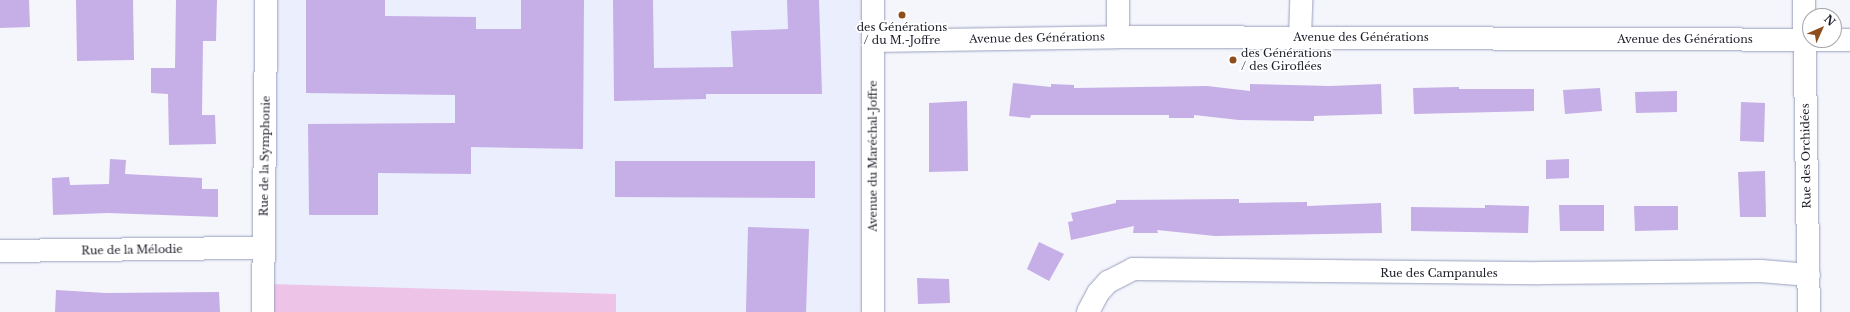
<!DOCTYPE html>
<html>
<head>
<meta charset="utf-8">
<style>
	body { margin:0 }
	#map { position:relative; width:1850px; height:312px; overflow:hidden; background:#f4f6fc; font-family:"Libre Baskerville",serif }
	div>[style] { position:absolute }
	.built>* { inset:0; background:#ebeefd }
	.green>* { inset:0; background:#eec3e8 }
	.building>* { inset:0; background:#c6aee7 }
	.roads { filter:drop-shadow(0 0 1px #999fbc) drop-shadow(0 0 1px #999fbc) }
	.minor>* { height:22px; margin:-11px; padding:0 11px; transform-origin:11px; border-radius:11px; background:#fff }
	.dots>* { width:11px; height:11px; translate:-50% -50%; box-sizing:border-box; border:2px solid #fff; border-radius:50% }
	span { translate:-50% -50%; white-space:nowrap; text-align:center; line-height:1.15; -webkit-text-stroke:3.5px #fff; paint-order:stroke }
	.poi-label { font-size:11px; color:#1b1d28 }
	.left { translate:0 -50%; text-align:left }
	.street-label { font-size:11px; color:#1b1d28 }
	.north { position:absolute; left:1802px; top:8px; width:40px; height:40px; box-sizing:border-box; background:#fff; border:1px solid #a4a5a9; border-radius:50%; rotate:45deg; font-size:11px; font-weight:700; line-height:16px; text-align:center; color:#1b1d28 }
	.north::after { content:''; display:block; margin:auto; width:14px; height:18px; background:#8f4d1b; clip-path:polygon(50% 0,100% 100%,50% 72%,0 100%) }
</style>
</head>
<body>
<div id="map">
	<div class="built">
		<i style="clip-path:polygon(267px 0,874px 0,875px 312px,270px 312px)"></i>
	</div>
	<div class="green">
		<i style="clip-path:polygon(270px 284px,616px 294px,616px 312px,270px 312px)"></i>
	</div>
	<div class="building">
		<i style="clip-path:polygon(0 0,29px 0,30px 27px,0 28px)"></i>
		<i style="clip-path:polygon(76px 0,133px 0,134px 60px,77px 61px)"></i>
		<i style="clip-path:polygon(176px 0,217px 0,216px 41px,203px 41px,202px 115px,215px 115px,216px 144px,169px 145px,168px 94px,151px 93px,151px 68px,175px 68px)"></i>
		<i style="clip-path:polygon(306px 0,385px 0,385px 16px,476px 17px,476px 29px,521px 29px,521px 0,584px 0,583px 149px,471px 147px,471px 174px,378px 173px,378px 215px,309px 215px,308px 124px,455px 123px,455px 95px,306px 93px)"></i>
		<i style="clip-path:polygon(613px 0,653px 0,654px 68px,733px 67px,731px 31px,788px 29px,787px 0,819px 0,822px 94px,706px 94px,706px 99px,614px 101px)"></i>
		<i style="clip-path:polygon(1013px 83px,1051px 87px,1051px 84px,1074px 85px,1074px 88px,1207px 86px,1250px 91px,1250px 84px,1330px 86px,1381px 84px,1382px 114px,1314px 116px,1314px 121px,1239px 120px,1194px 115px,1194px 118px,1169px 118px,1169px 115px,1031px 115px,1030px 118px,1009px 116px)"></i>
		<i style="clip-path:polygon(1459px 87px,1459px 89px,1534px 89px,1534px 111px,1414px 114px,1413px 88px)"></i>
		<i style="clip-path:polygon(1600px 88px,1602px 111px,1565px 114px,1563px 90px)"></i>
		<i style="clip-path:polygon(1677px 91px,1677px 112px,1636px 113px,1635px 92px)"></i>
		<i style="clip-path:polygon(967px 101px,968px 171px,929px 172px,929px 103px)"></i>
		<i style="clip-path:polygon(1741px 102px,1765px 103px,1764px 142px,1740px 141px)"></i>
		<i style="clip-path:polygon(110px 159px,126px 160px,125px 174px,202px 178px,202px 189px,218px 189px,218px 217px,108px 213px,53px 215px,52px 178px,69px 177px,70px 185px,109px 184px)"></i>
		<i style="clip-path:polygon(1569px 159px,1569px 178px,1546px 179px,1546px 160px)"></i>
		<i style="clip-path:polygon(615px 161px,815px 161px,815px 198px,615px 197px)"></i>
		<i style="clip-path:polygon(1765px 171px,1766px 217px,1740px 217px,1738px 172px)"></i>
		<i style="clip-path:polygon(1239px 199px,1239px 203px,1307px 202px,1307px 206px,1381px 203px,1382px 233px,1215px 236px,1157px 230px,1158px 233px,1133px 233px,1134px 226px,1071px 240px,1068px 222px,1073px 221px,1071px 213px,1116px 203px,1116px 200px)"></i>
		<i style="clip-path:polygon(1485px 205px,1529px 206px,1528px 233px,1411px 231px,1411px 207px,1485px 208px)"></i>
		<i style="clip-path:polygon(1559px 205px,1604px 205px,1604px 231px,1560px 231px)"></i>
		<i style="clip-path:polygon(1634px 206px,1678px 206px,1678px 230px,1635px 231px)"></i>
		<i style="clip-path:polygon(748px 227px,809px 229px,806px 312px,746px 312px)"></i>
		<i style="clip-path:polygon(1039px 242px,1064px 254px,1049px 281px,1027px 269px)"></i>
		<i style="clip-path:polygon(917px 278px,949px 279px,950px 303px,918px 304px)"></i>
		<i style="clip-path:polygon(56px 290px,106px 293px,219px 292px,220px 312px,55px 312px)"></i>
	</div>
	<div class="roads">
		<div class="minor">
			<i style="left:873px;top:0;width:312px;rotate:90deg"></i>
			<i style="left:1118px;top:0;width:37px;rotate:90deg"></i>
			<i style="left:1804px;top:0;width:312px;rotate:89.1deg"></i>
			<i style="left:1300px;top:37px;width:37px;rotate:-88deg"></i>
			<i style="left:873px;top:41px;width:245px;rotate:-0.9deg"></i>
			<i style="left:1118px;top:37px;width:732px;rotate:0.23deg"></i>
			<i style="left:0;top:251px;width:263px;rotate:-0.7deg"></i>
			<i style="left:263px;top:312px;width:312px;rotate:-89.4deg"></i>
			<i style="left:1088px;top:312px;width:21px;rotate:-62deg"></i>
			<i style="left:1098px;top:293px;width:15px;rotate:-48deg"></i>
			<i style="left:1108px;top:282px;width:28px;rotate:-27deg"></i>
			<i style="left:1133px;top:269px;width:407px;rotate:0.6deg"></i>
			<i style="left:1540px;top:273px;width:221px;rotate:-0.5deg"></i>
			<i style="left:1761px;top:271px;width:48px;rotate:4.8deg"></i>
		</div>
	</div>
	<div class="dots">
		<i style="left:902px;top:15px;background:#8f4d1b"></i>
		<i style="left:1233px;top:60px;background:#8f4d1b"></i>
	</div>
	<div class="poi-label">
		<span style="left:902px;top:34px">des Générations<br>/ du M.-Joffre</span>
		<span class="left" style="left:1241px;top:60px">des Générations<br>/ des Giroflées</span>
	</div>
	<div class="street-label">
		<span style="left:1361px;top:37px">Avenue des Générations</span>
		<span style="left:1037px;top:38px;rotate:-1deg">Avenue des Générations</span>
		<span style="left:1685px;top:39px">Avenue des Générations</span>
		<span style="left:265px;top:156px;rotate:-89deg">Rue de la Symphonie</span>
		<span style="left:873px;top:156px;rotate:-90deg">Avenue du Maréchal-Joffre</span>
		<span style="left:1806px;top:156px;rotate:-91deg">Rue des Orchidées</span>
		<span style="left:132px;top:250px;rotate:-1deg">Rue de la Mélodie</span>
		<span style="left:1439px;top:273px">Rue des Campanules</span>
	</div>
	<div class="north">N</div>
</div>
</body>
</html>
